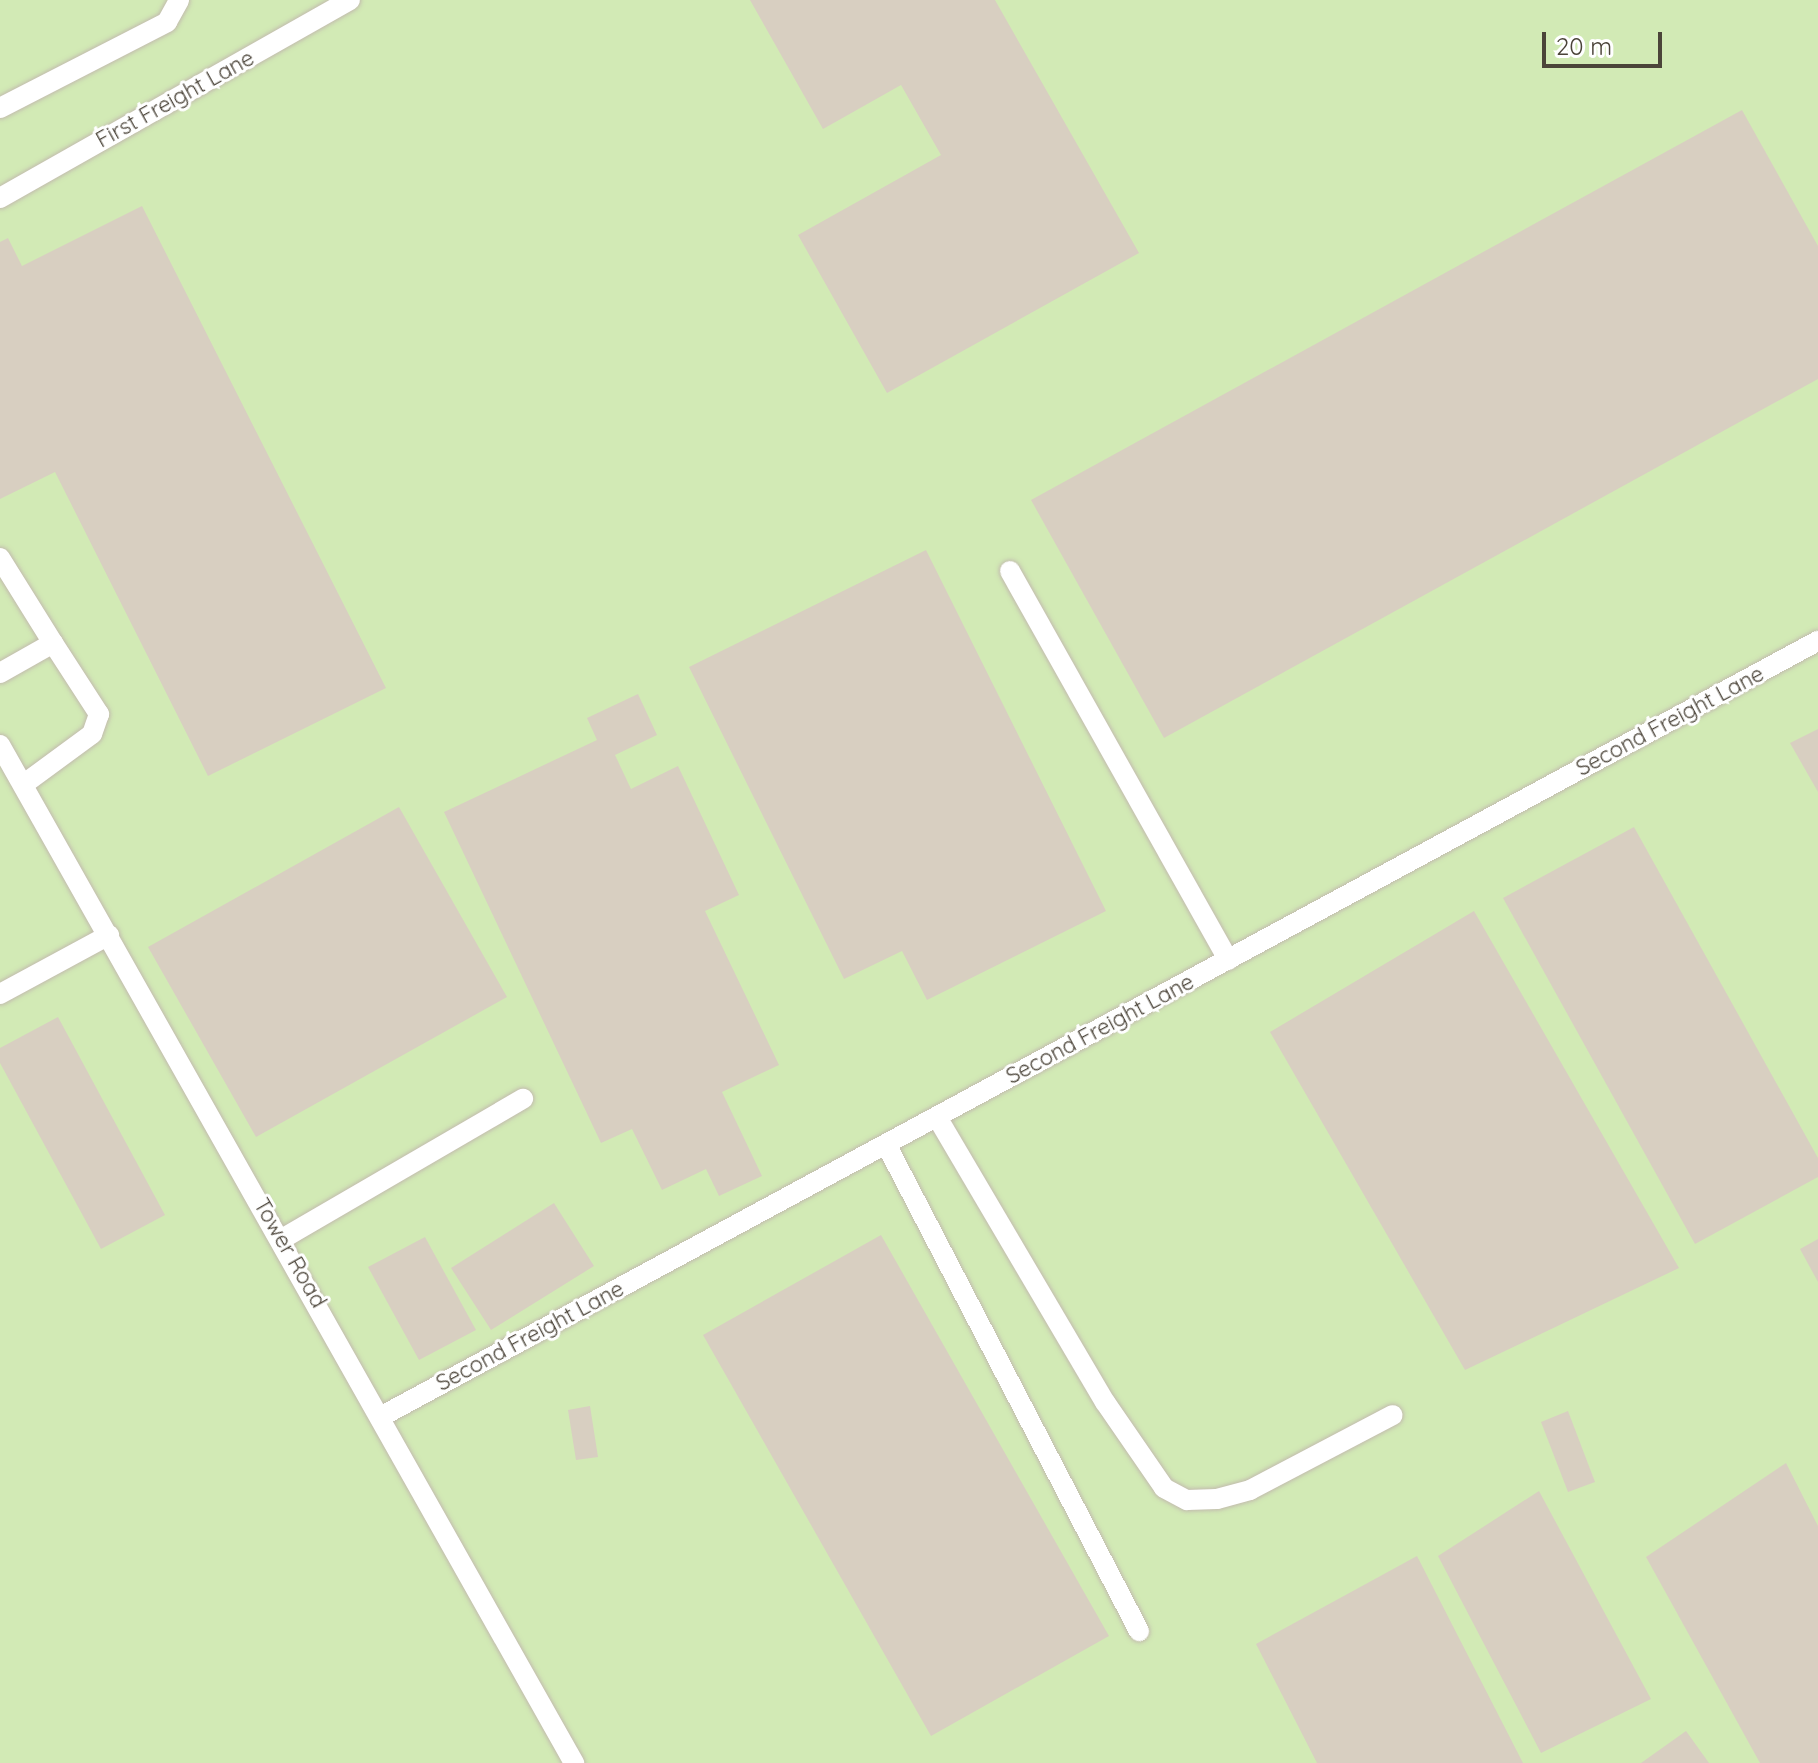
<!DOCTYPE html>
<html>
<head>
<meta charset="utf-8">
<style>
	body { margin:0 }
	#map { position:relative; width:1818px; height:1763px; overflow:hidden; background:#f6f3ec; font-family:Quicksand,sans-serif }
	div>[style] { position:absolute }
	.green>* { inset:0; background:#d2eab5 }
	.building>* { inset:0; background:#d8cfc1 }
	.roads { filter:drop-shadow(0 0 2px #c2bbae) drop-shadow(0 0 2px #c2bbae) }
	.service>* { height:20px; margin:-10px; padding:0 10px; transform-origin:10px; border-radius:10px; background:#fff }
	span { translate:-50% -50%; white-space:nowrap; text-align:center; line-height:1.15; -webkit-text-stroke:6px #fff; paint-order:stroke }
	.street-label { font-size:22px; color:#4b4439 }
	.scale { position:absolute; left:1542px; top:32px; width:120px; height:36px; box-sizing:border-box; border:4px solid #4b4439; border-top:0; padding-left:10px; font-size:24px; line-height:28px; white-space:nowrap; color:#4b4439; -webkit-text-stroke:6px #fff; paint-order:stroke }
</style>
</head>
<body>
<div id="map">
	<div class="green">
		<i style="clip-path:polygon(0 0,1818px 0,1818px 1763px,0 1763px)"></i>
	</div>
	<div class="building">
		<i style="clip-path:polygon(750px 0,995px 0,1139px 253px,887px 393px,798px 235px,941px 155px,901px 85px,823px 129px)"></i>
		<i style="clip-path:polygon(1742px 110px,1818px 246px,1818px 379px,1164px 738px,1031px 500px)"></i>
		<i style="clip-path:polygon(142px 206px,386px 688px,208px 776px,55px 472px,0 499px,0 242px,8px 238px,22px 266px)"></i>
		<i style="clip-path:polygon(926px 550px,1106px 911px,927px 1000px,902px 951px,844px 979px,689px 667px)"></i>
		<i style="clip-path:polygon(638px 694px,657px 735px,615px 755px,631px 789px,678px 766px,739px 895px,705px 911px,779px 1065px,722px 1092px,762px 1176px,719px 1196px,706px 1169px,662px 1190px,632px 1129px,601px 1143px,444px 812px,597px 740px,587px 718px)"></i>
		<i style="clip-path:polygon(1818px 729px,1818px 792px,1790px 743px)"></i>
		<i style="clip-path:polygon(399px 807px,507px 997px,256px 1137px,148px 947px)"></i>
		<i style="clip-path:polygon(1634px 827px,1818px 1158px,1818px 1177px,1695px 1244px,1503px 898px)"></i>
		<i style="clip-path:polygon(1474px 911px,1679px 1268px,1465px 1370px,1270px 1032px)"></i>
		<i style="clip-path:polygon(58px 1017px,165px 1215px,101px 1249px,0 1063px,0 1048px)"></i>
		<i style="clip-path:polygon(554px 1203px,594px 1266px,491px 1330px,451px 1268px)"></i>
		<i style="clip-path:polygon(881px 1235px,1109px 1636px,931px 1736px,703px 1335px)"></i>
		<i style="clip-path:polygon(425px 1237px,476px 1330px,419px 1360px,368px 1267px)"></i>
		<i style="clip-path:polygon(1818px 1239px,1818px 1282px,1800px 1249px)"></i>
		<i style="clip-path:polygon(590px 1406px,598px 1457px,576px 1460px,568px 1410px)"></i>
		<i style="clip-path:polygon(1568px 1411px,1595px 1482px,1568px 1492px,1541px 1422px)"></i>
		<i style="clip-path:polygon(1786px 1463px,1818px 1526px,1818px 1763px,1760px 1763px,1646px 1557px)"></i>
		<i style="clip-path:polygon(1539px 1491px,1651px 1699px,1541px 1753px,1438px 1556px)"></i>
		<i style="clip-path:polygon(1417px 1556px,1523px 1763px,1317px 1763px,1256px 1644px)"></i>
		<i style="clip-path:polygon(1686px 1731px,1709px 1763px,1641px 1763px)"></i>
	</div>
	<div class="roads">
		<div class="service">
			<i style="left:0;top:108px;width:188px;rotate:-27.2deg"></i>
			<i style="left:167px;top:22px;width:25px;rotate:-61deg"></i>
			<i style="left:0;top:198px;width:402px;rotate:-29.5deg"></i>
			<i style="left:0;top:558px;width:100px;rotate:58.1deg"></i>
			<i style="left:1010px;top:571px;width:446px;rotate:60.7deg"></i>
			<i style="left:0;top:673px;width:61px;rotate:-29.5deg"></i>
			<i style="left:53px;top:643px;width:85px;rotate:57.1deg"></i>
			<i style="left:99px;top:714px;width:21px;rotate:109deg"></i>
			<i style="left:92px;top:734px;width:84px;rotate:143.7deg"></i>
			<i style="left:0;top:745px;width:1169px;rotate:60.58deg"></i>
			<i style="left:0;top:994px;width:124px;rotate:-28.4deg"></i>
			<i style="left:937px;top:1117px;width:331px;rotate:59.5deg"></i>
			<i style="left:1105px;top:1402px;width:104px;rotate:55.5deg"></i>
			<i style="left:1164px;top:1488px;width:26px;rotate:28deg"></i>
			<i style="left:1187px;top:1500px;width:30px;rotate:-2deg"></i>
			<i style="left:1217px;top:1499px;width:34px;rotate:-15deg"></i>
			<i style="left:1250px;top:1490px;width:161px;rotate:-27.7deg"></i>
			<i style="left:886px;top:1144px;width:549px;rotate:62.55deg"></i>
			<i style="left:282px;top:1239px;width:279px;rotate:-30.2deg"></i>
			<i style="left:382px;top:1416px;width:1632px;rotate:-28.36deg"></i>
		</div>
	</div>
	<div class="street-label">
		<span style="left:175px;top:99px;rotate:-29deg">First Freight Lane</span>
		<span style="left:1670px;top:721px;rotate:-28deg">Second Freight Lane</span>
		<span style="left:1100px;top:1029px;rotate:-28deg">Second Freight Lane</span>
		<span style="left:290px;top:1253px;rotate:60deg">Tower Road</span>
		<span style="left:530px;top:1336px;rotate:-28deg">Second Freight Lane</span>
	</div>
	<div class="scale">20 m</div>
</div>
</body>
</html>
